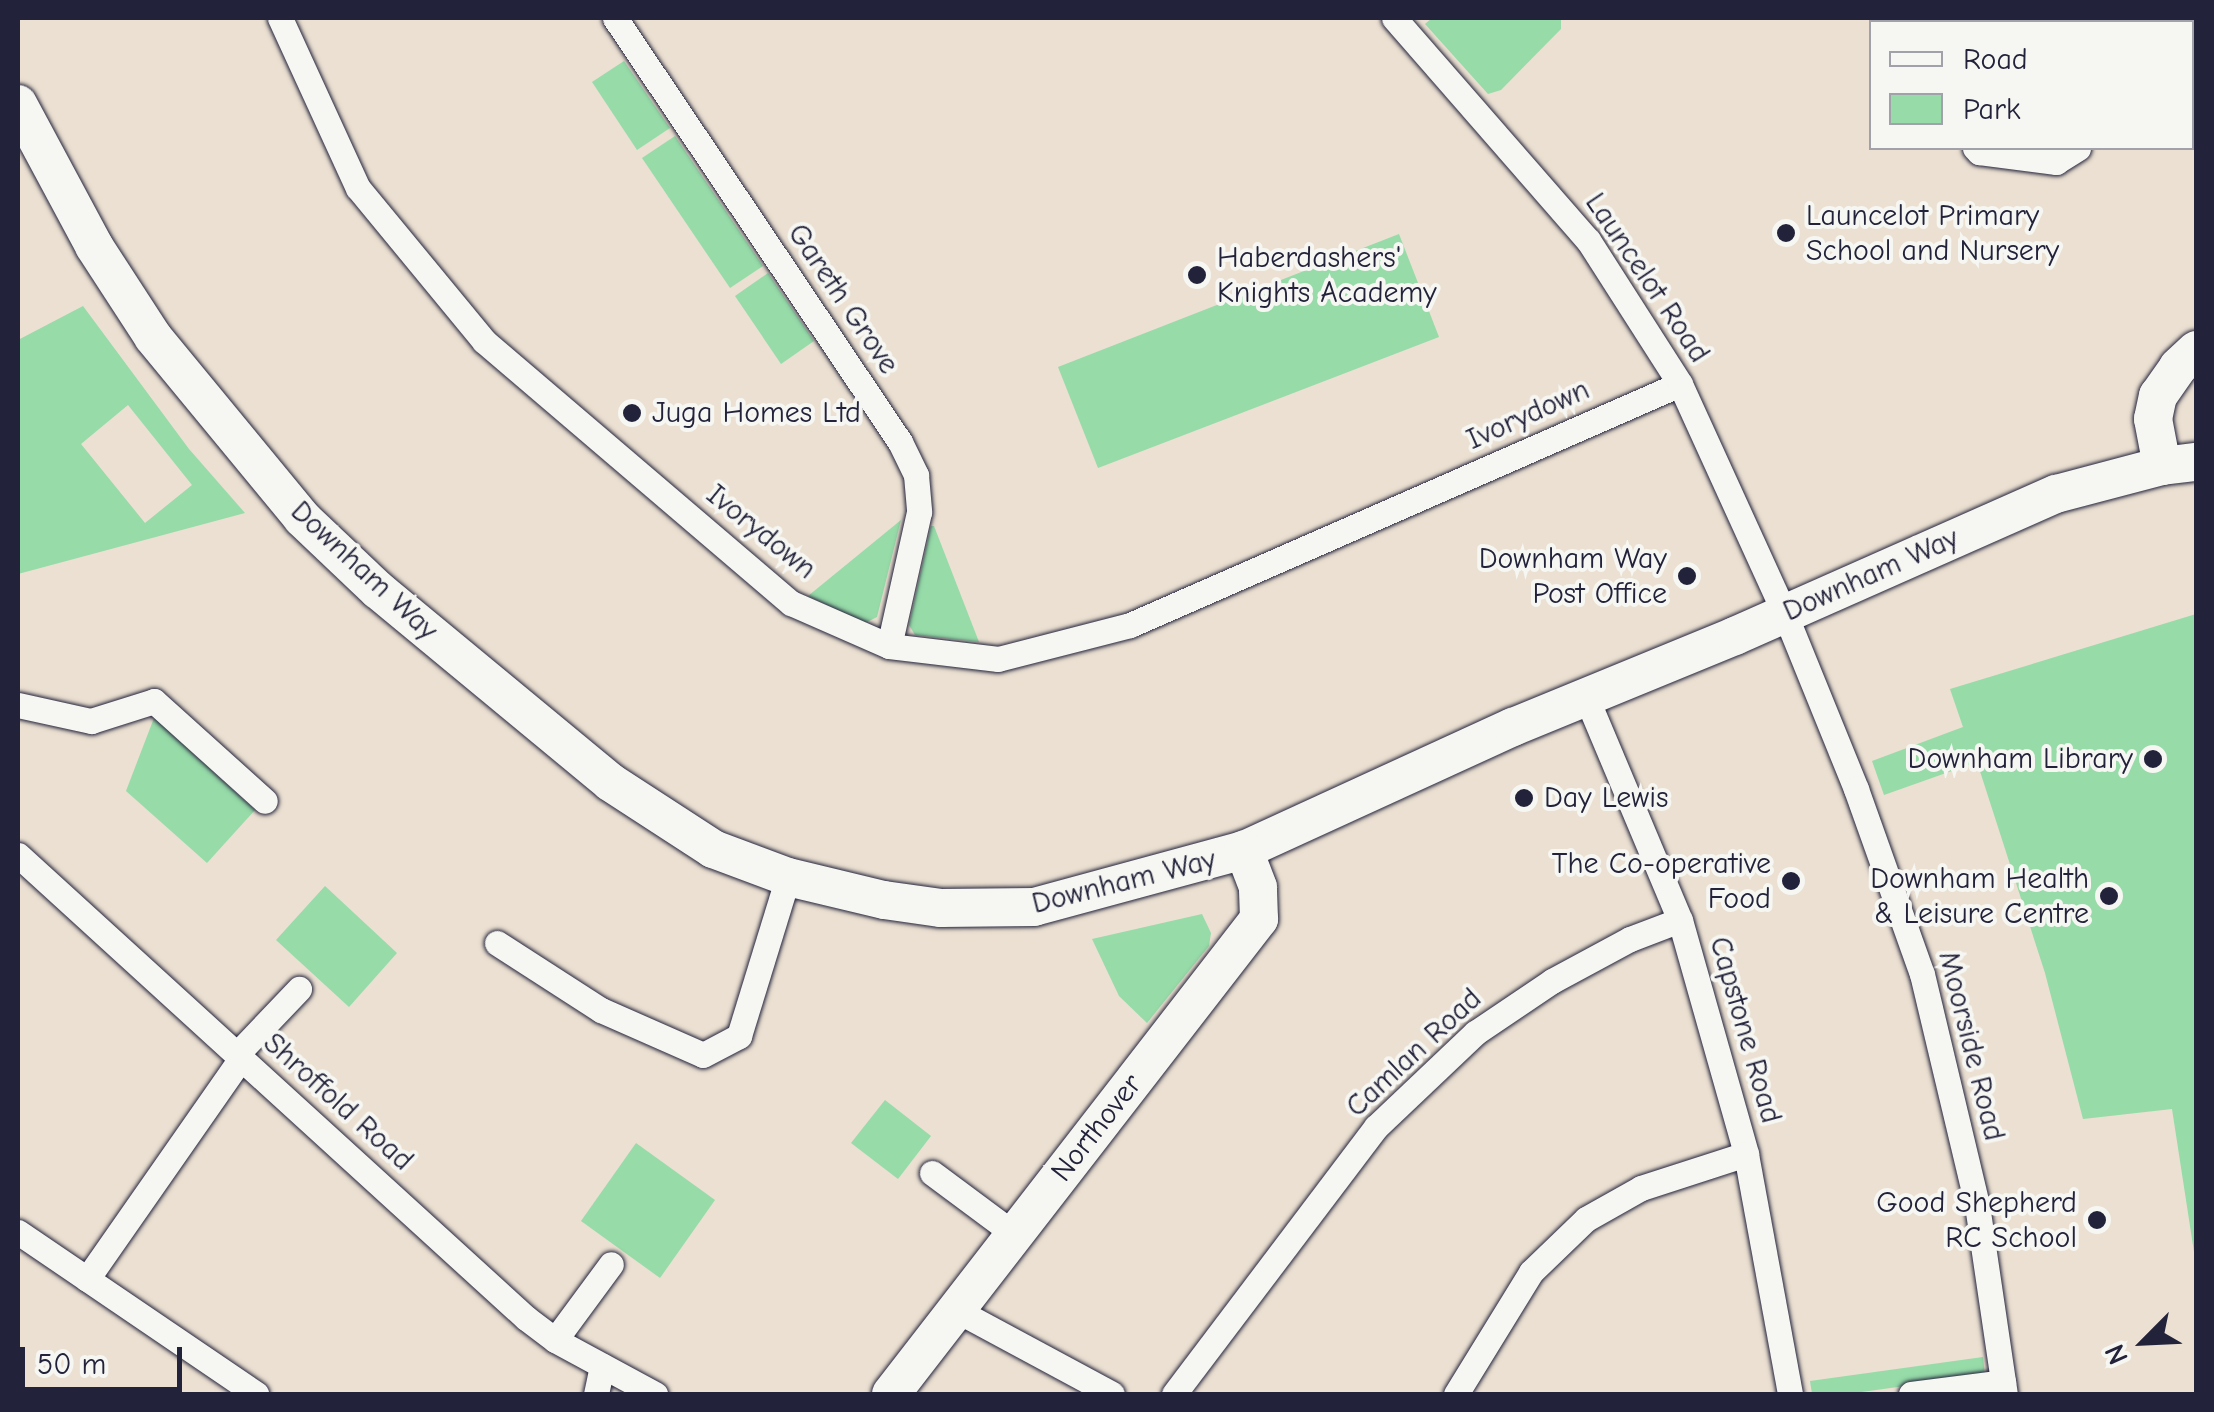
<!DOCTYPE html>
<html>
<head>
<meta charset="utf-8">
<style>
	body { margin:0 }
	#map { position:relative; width:2214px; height:1412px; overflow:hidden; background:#ebe0d1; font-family:"Comic Neue",sans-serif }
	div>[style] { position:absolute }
	.green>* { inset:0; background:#96dba8 }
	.roads { filter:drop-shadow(0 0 2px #22223b) drop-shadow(0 0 2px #22223b) }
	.street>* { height:25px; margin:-12.5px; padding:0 12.5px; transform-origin:12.5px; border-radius:12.5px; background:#f6f6f2 }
	.secondary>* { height:38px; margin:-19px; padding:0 19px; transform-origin:19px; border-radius:19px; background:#f6f6f2 }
	.dots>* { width:28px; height:28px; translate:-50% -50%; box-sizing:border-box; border:5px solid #f6f6f2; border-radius:50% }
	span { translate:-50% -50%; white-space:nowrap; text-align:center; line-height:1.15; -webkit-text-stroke:8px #f6f6f2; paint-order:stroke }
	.poi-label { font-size:30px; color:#22223b }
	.left { translate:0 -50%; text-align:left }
	.right { translate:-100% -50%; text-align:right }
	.street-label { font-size:30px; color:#22223b }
	.frame { position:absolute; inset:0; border:20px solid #22223b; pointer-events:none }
	.legend { position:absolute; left:1869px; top:20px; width:325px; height:130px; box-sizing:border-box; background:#f6f6f2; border:2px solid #a1a1a9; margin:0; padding:12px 18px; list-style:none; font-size:30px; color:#22223b }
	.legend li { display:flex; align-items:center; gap:20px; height:50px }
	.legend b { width:50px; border:2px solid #a1a1a9 }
	.north { position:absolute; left:2094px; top:1292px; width:100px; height:100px; -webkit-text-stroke:8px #f6f6f2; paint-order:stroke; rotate:246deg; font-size:28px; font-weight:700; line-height:40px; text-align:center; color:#22223b }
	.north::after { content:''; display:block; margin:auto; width:35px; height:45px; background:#22223b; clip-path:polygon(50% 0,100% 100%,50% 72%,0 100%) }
	.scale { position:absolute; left:20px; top:1347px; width:162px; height:45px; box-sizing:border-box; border:5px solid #22223b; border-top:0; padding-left:12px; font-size:30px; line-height:35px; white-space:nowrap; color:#22223b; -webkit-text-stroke:8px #f6f6f2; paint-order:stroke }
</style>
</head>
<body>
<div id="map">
	<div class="green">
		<i style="clip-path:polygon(1432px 18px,1561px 18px,1561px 29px,1501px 90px,1488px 94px,1425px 24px)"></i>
		<i style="clip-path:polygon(624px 61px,670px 128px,637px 150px,592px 82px)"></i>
		<i style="clip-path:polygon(675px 136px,763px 266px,730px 288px,642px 158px)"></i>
		<i style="clip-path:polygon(1399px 234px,1439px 337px,1098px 468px,1058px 367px)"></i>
		<i style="clip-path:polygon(768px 273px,814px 341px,781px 364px,735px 296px)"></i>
		<i style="clip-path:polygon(evenodd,83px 306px,189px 449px,245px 513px,18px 574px,18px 340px,83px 306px,128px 405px,192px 485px,145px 523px,81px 444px,128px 405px)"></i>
		<i style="clip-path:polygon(901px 520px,877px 617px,865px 623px,808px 596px)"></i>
		<i style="clip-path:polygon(931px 526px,934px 526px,979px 642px,915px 635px,909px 625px)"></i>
		<i style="clip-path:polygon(2196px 614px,2196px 1265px,2172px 1109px,2083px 1119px,2045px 973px,1977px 762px,1884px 795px,1872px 761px,1963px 727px,1950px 689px)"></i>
		<i style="clip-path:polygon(154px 718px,255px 810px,207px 863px,126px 791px)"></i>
		<i style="clip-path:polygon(325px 886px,397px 953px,349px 1007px,276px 940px)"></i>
		<i style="clip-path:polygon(1202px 914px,1211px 933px,1209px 946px,1147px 1023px,1119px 996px,1092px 939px)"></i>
		<i style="clip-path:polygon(885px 1100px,931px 1136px,898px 1179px,851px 1143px)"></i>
		<i style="clip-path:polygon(636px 1143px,715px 1200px,660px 1278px,581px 1221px)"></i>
		<i style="clip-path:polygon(1983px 1357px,1985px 1375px,1847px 1394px,1812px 1394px,1810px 1381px)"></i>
	</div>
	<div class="roads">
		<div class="street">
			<i style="left:280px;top:18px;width:187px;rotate:65.4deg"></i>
			<i style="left:358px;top:188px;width:198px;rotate:50.5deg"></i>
			<i style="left:484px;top:341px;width:404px;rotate:40.5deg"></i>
			<i style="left:791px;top:603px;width:107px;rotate:23.7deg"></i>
			<i style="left:889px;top:646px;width:110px;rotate:6.8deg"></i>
			<i style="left:998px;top:659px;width:136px;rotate:-14.4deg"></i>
			<i style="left:1130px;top:625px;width:600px;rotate:-23.66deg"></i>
			<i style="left:615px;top:18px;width:511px;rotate:56.09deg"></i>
			<i style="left:900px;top:442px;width:37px;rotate:64deg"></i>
			<i style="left:916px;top:475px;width:37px;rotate:85deg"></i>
			<i style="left:919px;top:512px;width:137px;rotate:102.6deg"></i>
			<i style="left:1394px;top:18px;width:295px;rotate:48.9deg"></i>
			<i style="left:1588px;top:240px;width:171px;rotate:57.4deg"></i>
			<i style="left:1680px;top:384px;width:253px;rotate:65.5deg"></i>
			<i style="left:1785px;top:614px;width:189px;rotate:67.9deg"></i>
			<i style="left:1856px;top:789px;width:196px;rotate:70.4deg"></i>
			<i style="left:1922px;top:974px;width:237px;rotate:76.6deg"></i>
			<i style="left:1977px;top:1205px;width:191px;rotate:81.6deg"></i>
			<i style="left:2011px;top:18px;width:6px;rotate:45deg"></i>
			<i style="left:1933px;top:22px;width:4px;rotate:-90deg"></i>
			<i style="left:2192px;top:73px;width:5px;rotate:-37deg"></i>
			<i style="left:1975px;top:148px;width:6px;rotate:45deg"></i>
			<i style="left:1979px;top:152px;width:78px;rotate:7.4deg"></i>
			<i style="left:2056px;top:162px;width:26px;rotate:-32deg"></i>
			<i style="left:1587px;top:699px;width:240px;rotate:67.2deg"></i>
			<i style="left:1680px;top:920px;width:243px;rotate:74.2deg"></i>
			<i style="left:1746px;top:1154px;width:244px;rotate:79.6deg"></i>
			<i style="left:18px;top:705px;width:75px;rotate:12.4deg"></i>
			<i style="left:91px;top:721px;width:66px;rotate:-17.6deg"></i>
			<i style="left:154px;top:701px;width:149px;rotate:42deg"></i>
			<i style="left:18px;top:855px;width:687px;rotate:42.35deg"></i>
			<i style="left:526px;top:1318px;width:36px;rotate:37deg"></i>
			<i style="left:555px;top:1340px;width:114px;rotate:28.4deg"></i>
			<i style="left:497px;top:943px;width:124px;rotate:32.8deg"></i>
			<i style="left:601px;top:1010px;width:111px;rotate:23.8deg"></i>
			<i style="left:703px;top:1055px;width:41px;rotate:-27.8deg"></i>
			<i style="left:739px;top:1036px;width:166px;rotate:-72.9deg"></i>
			<i style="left:237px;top:1054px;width:90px;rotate:-46.4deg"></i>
			<i style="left:932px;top:1173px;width:102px;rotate:36.6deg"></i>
			<i style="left:18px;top:1232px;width:288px;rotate:34.2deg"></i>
			<i style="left:87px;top:1279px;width:269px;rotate:-55.1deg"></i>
			<i style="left:956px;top:1310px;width:177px;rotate:28.3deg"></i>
			<i style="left:555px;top:1340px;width:94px;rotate:-53.6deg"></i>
			<i style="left:596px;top:1394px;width:29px;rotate:-78deg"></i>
			<i style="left:1174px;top:1394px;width:335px;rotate:-52.9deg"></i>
			<i style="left:1376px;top:1127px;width:137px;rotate:-43.5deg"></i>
			<i style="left:1475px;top:1033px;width:93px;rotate:-34deg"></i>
			<i style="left:1552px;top:981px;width:89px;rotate:-28.3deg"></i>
			<i style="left:1630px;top:939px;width:53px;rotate:-20.8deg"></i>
			<i style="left:1456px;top:1394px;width:143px;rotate:-58.4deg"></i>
			<i style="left:1531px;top:1272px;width:76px;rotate:-43.9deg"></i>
			<i style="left:1586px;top:1219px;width:63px;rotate:-29.4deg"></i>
			<i style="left:1641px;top:1188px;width:110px;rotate:-17.9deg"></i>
			<i style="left:1911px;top:1394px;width:93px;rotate:-7.4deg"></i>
		</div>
		<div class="secondary">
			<i style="left:18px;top:104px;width:161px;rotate:61.8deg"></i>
			<i style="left:94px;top:246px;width:108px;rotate:57deg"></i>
			<i style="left:153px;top:337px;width:234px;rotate:50.5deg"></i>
			<i style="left:302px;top:518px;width:105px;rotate:43.5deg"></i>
			<i style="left:378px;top:590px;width:301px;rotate:39.6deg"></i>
			<i style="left:610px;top:782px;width:123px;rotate:33deg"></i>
			<i style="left:713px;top:849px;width:80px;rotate:20.5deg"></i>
			<i style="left:788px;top:877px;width:99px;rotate:13.5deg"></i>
			<i style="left:884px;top:900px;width:58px;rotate:8deg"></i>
			<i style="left:941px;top:908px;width:93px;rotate:-0.6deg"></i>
			<i style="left:1034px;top:907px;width:218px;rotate:-15.2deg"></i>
			<i style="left:1244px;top:850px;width:296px;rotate:-24.6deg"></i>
			<i style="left:1513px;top:727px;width:240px;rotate:-22.3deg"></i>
			<i style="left:1735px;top:636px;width:351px;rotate:-23.9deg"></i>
			<i style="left:2056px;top:494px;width:110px;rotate:-14.8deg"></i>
			<i style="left:2162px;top:466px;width:34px;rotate:-7deg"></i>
			<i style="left:2162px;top:466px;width:48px;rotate:-100.8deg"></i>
			<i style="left:2153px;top:419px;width:24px;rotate:-78deg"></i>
			<i style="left:2158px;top:396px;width:35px;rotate:-55deg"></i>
			<i style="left:2178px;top:367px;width:25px;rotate:-43deg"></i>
			<i style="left:891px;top:1394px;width:601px;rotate:-52.23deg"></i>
			<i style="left:1259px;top:919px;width:32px;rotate:-92deg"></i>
			<i style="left:1258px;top:887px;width:40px;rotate:-111deg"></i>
		</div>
	</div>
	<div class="dots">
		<i style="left:1786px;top:233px;background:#22223b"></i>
		<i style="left:1197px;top:275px;background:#22223b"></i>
		<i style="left:632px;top:413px;background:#22223b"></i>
		<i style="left:1687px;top:576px;background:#22223b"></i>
		<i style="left:2153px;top:759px;background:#22223b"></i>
		<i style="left:1524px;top:798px;background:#22223b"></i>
		<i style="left:1791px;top:881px;background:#22223b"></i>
		<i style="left:2109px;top:896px;background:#22223b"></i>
		<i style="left:2097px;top:1220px;background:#22223b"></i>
	</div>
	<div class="poi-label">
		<span class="left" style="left:1806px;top:233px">Launcelot Primary<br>School and Nursery</span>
		<span class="left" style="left:1217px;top:275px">Haberdashers'<br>Knights Academy</span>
		<span class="left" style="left:652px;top:413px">Juga Homes Ltd</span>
		<span class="right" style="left:1667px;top:576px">Downham Way<br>Post Office</span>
		<span class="right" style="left:2133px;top:759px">Downham Library</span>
		<span class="left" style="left:1544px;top:798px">Day Lewis</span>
		<span class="right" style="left:1771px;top:881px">The Co-operative<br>Food</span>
		<span class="right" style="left:2089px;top:896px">Downham Health<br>&amp; Leisure Centre</span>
		<span class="right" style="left:2077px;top:1220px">Good Shepherd<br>RC School</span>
	</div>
	<div class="street-label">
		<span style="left:1647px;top:278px;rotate:56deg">Launcelot Road</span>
		<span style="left:843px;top:299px;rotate:56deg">Gareth Grove</span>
		<span style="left:1528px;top:415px;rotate:-24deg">Ivorydown</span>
		<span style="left:761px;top:532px;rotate:39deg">Ivorydown</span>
		<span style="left:364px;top:571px;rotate:43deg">Downham Way</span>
		<span style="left:1871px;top:575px;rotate:-24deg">Downham Way</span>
		<span style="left:1124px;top:882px;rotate:-14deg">Downham Way</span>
		<span style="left:1745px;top:1030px;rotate:74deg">Capstone Road</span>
		<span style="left:1971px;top:1046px;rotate:76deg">Moorside Road</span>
		<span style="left:1414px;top:1053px;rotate:-43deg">Camlan Road</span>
		<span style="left:338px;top:1102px;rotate:42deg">Shroffold Road</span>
		<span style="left:1097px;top:1128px;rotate:-52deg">Northover</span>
	</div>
	<div class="frame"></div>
	<ul class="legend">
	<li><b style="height:12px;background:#f6f6f2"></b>Road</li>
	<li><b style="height:28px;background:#96dba8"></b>Park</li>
	</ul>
	<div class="north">N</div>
	<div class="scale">50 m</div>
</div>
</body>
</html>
